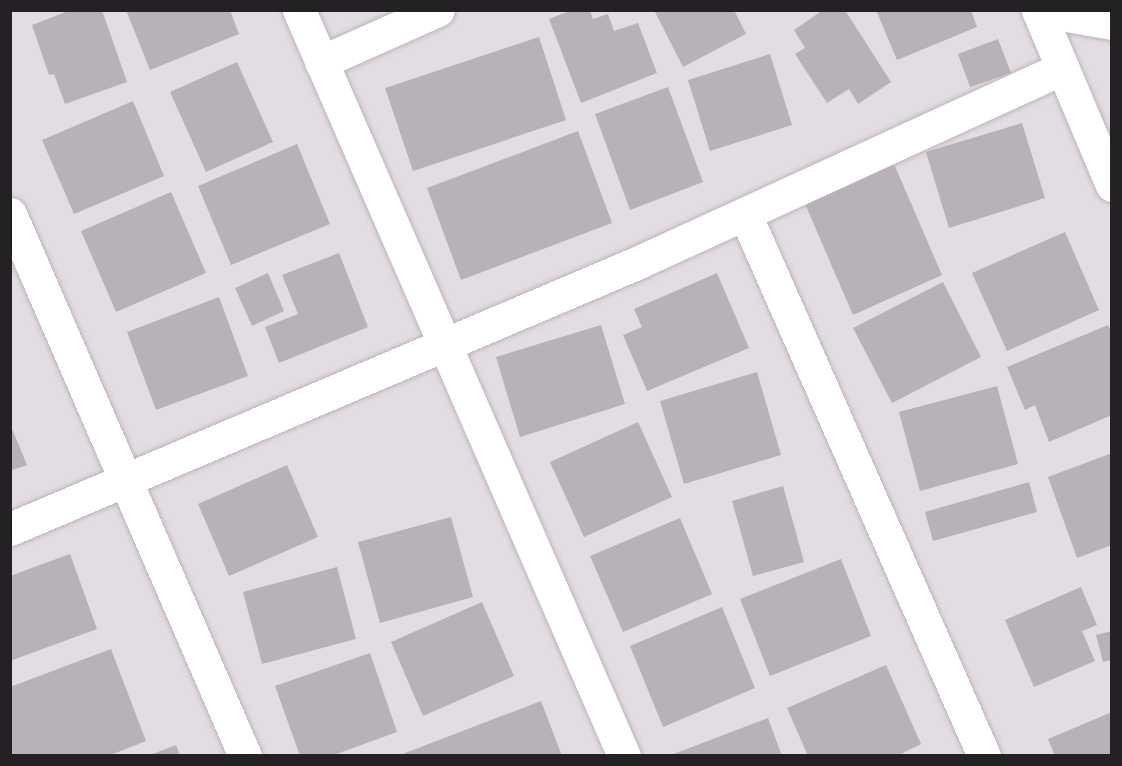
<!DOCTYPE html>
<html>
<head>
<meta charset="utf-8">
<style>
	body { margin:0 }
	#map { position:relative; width:1122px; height:766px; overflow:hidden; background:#e3dce3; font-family:"PT Sans",sans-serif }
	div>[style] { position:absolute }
	.building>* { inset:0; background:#b8b1b8 }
	.roads { filter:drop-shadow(0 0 2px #bab4ba) drop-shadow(0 0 2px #bab4ba) }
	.street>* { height:33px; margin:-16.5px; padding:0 16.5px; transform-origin:16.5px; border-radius:16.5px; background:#fff }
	span { translate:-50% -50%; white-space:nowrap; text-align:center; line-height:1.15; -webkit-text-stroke:5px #f0e9f0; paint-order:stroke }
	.frame { position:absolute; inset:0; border:12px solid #242124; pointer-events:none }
</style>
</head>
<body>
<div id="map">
	<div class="building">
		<i style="clip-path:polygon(71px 10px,102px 10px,127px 82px,65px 104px,54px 74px,49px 75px,32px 25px)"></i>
		<i style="clip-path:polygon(126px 10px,230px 10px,239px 34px,150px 70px)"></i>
		<i style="clip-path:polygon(572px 10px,590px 10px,593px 19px,608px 14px,614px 31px,638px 23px,657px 73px,581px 103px,549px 19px)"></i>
		<i style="clip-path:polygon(654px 10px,734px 10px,746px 34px,683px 67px)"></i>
		<i style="clip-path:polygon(823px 10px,845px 10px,891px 82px,858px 104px,849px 89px,827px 103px,795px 54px,805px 48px,794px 30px)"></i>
		<i style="clip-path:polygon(876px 10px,971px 10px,977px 27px,897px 60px)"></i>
		<i style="clip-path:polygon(539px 37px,566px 120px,413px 171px,385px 88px)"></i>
		<i style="clip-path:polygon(998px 39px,1011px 73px,970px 87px,958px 54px)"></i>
		<i style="clip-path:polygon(770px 54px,792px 125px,710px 151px,688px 80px)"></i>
		<i style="clip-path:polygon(237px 62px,273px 142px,206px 172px,170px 92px)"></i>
		<i style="clip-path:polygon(668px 87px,703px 182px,630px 210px,595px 114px)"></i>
		<i style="clip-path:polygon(133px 101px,164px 176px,74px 214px,42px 140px)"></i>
		<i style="clip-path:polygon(1022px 123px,1045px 198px,949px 228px,926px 152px)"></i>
		<i style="clip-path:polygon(578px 131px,612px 223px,461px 280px,427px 188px)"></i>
		<i style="clip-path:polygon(297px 144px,330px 224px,231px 265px,198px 186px)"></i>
		<i style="clip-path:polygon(891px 157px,942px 275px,853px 315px,802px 197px)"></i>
		<i style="clip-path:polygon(171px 192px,206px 273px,116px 312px,81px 231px)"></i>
		<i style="clip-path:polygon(1065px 232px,1099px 310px,1007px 351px,972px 273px)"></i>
		<i style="clip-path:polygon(339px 253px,368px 327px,279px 363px,265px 327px,298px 314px,282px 275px)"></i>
		<i style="clip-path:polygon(268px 273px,284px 311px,252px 326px,235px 288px)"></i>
		<i style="clip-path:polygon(717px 273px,749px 348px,647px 391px,623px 335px,642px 327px,634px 309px)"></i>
		<i style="clip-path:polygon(943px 282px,981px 357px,892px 403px,853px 328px)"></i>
		<i style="clip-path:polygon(219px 297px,248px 376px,156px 410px,127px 332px)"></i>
		<i style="clip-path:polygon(601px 325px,625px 404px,520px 437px,496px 357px)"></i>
		<i style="clip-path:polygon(1108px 325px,1112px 334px,1112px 415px,1049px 442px,1035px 405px,1025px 410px,1007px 367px)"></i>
		<i style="clip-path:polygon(757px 372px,781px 455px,684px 484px,660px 401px)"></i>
		<i style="clip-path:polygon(997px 386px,1018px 464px,920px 491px,899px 412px)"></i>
		<i style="clip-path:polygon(638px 422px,672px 497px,584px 537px,550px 462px)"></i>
		<i style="clip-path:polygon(10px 424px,27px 465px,10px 471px)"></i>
		<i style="clip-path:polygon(1112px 453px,1112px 545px,1077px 558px,1048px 477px)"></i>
		<i style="clip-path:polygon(287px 465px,318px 537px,229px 576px,198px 504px)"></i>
		<i style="clip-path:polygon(1029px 482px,1037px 512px,933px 541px,925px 512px)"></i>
		<i style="clip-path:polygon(783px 486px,804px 562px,753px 576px,732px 501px)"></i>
		<i style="clip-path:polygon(451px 517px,473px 597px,380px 623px,358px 542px)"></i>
		<i style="clip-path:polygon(680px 518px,712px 594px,623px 632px,590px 556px)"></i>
		<i style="clip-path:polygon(70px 554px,97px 629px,10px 661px,10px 576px)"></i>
		<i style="clip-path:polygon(841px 559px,871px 636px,770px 676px,740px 599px)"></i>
		<i style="clip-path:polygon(337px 567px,356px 639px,262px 664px,243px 592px)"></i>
		<i style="clip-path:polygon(1081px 587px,1097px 625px,1082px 631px,1095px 661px,1034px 687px,1005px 620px)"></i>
		<i style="clip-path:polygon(482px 602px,514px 676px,423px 716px,391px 642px)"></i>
		<i style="clip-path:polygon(722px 607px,755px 688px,663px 727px,630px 646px)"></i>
		<i style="clip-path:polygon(1112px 631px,1112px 660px,1103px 662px,1096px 635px)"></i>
		<i style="clip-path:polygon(111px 649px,146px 741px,108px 756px,10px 756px,10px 687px)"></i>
		<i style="clip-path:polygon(370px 653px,397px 732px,331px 756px,300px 756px,275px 686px)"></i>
		<i style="clip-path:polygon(886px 665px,921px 744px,897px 756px,808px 756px,787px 708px)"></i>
		<i style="clip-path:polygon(541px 701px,562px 756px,400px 756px,400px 755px)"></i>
		<i style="clip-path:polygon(1112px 712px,1112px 756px,1055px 756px,1048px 739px)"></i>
		<i style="clip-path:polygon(768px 718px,782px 756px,671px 756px,671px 755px)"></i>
		<i style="clip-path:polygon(176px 745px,180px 756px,150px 756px,150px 755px)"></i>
	</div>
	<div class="roads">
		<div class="street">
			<i style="left:299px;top:10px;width:814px;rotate:66.46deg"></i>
			<i style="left:1038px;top:10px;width:190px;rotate:67.1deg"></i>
			<i style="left:1038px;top:10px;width:75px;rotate:10deg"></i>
			<i style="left:321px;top:62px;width:128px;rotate:-24deg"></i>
			<i style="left:10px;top:214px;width:591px;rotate:66.56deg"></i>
			<i style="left:745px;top:214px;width:592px;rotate:66.2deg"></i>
			<i style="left:10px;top:529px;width:681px;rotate:-22.99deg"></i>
			<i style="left:637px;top:263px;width:468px;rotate:-24.6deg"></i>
		</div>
	</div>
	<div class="frame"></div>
</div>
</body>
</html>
